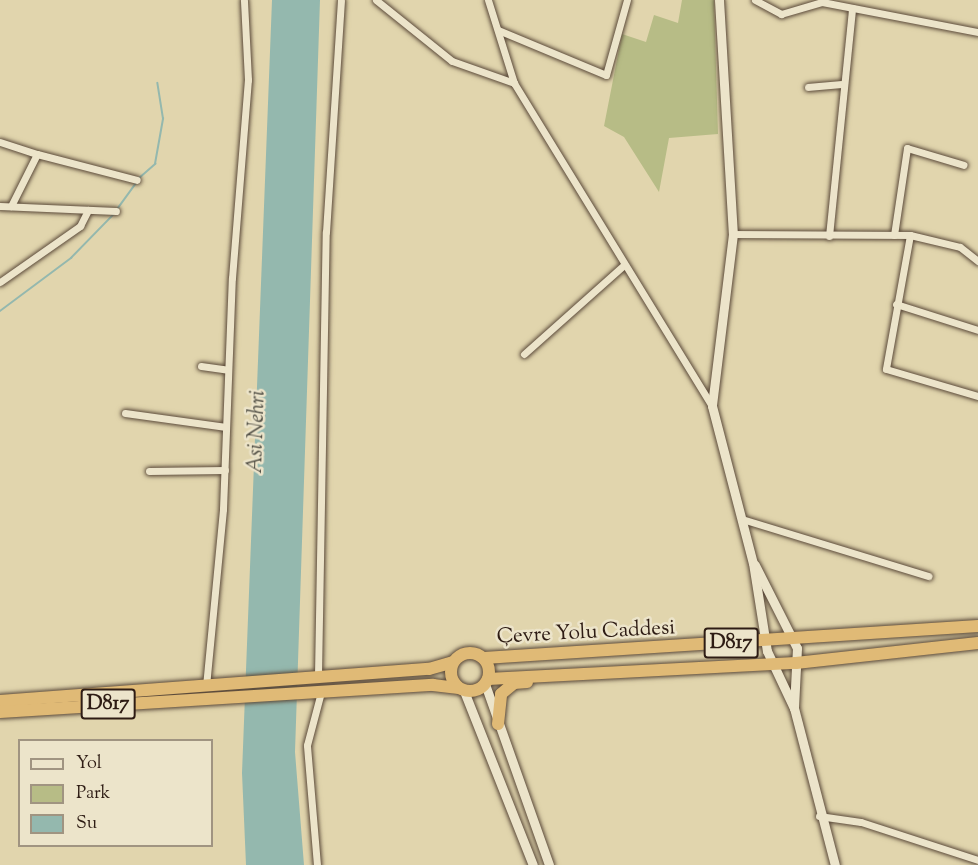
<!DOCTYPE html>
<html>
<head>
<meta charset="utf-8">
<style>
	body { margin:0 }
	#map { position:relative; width:978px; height:865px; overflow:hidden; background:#e1d5ad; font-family:"Sorts Mill Goudy",serif }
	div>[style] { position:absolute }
	.green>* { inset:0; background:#b7bc86 }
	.water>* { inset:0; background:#94b8ae }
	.stream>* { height:1.5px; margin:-0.75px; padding:0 0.75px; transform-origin:0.75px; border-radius:0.75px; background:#94b8ae }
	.roads { filter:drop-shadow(0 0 2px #5b4a3a) drop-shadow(0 0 2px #5b4a3a) }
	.minor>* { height:7px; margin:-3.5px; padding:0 3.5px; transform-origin:3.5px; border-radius:3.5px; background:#ece4ca }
	.tertiary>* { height:9px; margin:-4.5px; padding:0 4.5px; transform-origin:4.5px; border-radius:4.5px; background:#ece4ca }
	.trunk>* { height:12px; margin:-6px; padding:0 6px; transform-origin:6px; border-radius:6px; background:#e0ba76 }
	.trunk>.ring { margin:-6px; padding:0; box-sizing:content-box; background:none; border:12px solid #e0ba76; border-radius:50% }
	span { translate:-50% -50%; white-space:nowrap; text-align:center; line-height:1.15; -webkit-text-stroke:5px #ece4ca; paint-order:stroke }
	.shield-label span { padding:2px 4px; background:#ece4ca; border:2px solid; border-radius:4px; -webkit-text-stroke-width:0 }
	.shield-label { font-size:20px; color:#2e1c14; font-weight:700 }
	.street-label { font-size:21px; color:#2e1c14 }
	.water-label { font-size:22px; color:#4d4b42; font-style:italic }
	.legend { position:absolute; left:18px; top:739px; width:195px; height:108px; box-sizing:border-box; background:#ece4ca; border:2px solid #a09481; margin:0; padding:8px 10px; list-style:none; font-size:18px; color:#2e1c14 }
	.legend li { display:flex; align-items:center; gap:12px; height:30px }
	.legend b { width:30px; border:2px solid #a09481 }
</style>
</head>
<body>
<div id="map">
	<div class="green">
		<i style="clip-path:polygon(682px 0,714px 0,718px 134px,669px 138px,659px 192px,624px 137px,604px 126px,622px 34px,646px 42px,654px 15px,678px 23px)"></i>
	</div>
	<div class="water">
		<i style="clip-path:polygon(272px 0,320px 0,295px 752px,304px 865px,246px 865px,242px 773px)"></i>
	</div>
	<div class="stream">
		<i style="left:138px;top:179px;width:23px;rotate:-41deg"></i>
		<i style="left:155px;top:164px;width:46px;rotate:-79.9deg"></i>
		<i style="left:163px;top:119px;width:36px;rotate:-99deg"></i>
		<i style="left:118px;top:208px;width:31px;rotate:-54deg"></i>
		<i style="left:0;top:311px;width:89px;rotate:-36.7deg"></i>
		<i style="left:71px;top:258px;width:60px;rotate:-45.7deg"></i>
	</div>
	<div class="roads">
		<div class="minor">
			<i style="left:376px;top:0;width:97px;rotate:38.8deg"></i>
			<i style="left:452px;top:61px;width:66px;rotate:19.5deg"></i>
			<i style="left:488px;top:0;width:87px;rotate:72.6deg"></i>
			<i style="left:514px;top:83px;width:379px;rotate:58.5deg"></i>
			<i style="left:755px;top:0;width:30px;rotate:28deg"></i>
			<i style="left:781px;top:14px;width:43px;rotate:-16.3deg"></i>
			<i style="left:822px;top:2px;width:159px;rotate:10.9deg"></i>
			<i style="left:498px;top:30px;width:117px;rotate:22.6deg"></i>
			<i style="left:606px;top:75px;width:78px;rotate:-74.4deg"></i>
			<i style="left:808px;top:87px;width:33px;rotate:-5deg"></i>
			<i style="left:0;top:142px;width:39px;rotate:18deg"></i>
			<i style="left:0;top:206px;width:116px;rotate:2.5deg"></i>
			<i style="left:11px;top:206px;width:58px;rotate:-63.4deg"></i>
			<i style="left:37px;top:154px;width:103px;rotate:14.6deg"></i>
			<i style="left:733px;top:234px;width:177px;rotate:0.3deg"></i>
			<i style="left:910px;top:235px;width:136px;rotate:100.2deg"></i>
			<i style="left:886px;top:369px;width:96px;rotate:16.4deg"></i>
			<i style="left:894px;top:235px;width:88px;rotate:-81.5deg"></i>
			<i style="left:907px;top:148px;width:59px;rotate:16.6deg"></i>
			<i style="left:910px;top:235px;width:51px;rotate:13.5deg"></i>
			<i style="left:960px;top:247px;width:23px;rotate:38deg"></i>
			<i style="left:829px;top:236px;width:229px;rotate:-84.2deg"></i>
			<i style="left:0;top:282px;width:98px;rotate:-35deg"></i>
			<i style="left:80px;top:226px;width:18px;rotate:-63deg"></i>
			<i style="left:896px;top:304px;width:86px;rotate:17.6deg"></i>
			<i style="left:524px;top:354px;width:134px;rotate:-41.7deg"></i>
			<i style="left:201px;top:366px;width:27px;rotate:8deg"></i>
			<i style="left:125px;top:413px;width:102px;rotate:7.9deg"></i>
			<i style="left:149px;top:471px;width:76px;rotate:-0.8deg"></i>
			<i style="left:742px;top:519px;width:195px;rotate:17deg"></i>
			<i style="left:318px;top:675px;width:443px;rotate:-89deg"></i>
			<i style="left:326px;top:232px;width:232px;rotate:-86.3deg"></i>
			<i style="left:206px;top:686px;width:178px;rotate:-84.5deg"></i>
			<i style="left:223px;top:509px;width:231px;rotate:-87.8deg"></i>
			<i style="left:232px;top:278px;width:199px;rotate:-85.4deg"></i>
			<i style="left:248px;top:80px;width:80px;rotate:-92.9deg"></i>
			<i style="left:819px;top:816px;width:42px;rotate:8.1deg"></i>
			<i style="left:861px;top:822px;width:123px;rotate:18deg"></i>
			<i style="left:317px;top:865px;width:120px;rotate:-94.8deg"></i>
			<i style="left:307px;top:745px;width:55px;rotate:-75.2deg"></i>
		</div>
		<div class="tertiary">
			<i style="left:719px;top:0;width:234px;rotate:86.6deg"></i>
			<i style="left:733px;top:234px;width:173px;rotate:97deg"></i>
			<i style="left:712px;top:406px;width:162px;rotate:75.4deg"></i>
			<i style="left:753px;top:563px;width:89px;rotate:81deg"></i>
			<i style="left:767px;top:651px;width:63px;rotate:64.7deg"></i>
			<i style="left:755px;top:565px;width:93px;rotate:63.2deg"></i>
			<i style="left:797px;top:648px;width:60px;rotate:92.9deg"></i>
			<i style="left:794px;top:708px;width:162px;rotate:75.4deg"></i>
			<i style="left:485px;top:684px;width:192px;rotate:70.5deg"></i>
			<i style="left:464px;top:691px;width:187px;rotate:68.4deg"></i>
		</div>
		<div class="trunk">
			<i class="ring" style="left:451px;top:653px;width:26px;height:26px"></i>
			<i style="left:484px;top:658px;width:495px;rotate:-3.7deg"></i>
			<i style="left:488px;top:679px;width:308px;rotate:-3deg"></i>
			<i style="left:796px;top:663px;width:183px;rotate:-6.3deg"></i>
			<i style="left:0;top:701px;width:430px;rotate:-4.3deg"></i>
			<i style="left:429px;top:669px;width:25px;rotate:-16deg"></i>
			<i style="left:0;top:712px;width:434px;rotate:-3.6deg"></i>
			<i style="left:433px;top:685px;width:26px;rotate:7deg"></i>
			<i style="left:498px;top:724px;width:30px;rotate:-84deg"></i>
			<i style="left:501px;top:694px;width:17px;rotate:-40deg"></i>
			<i style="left:514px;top:683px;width:13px;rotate:-4deg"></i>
		</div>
	</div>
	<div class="shield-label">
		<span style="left:731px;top:643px">D817</span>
		<span style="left:108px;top:704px">D817</span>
	</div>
	<div class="street-label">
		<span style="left:586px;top:633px;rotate:-3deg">Çevre Yolu Caddesi</span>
	</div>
	<div class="water-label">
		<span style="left:258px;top:432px;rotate:-88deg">Asi Nehri</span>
	</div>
	<ul class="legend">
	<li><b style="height:8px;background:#ece4ca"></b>Yol</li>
	<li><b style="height:16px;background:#b7bc86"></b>Park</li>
	<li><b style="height:16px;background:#94b8ae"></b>Su</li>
	</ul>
</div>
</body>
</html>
